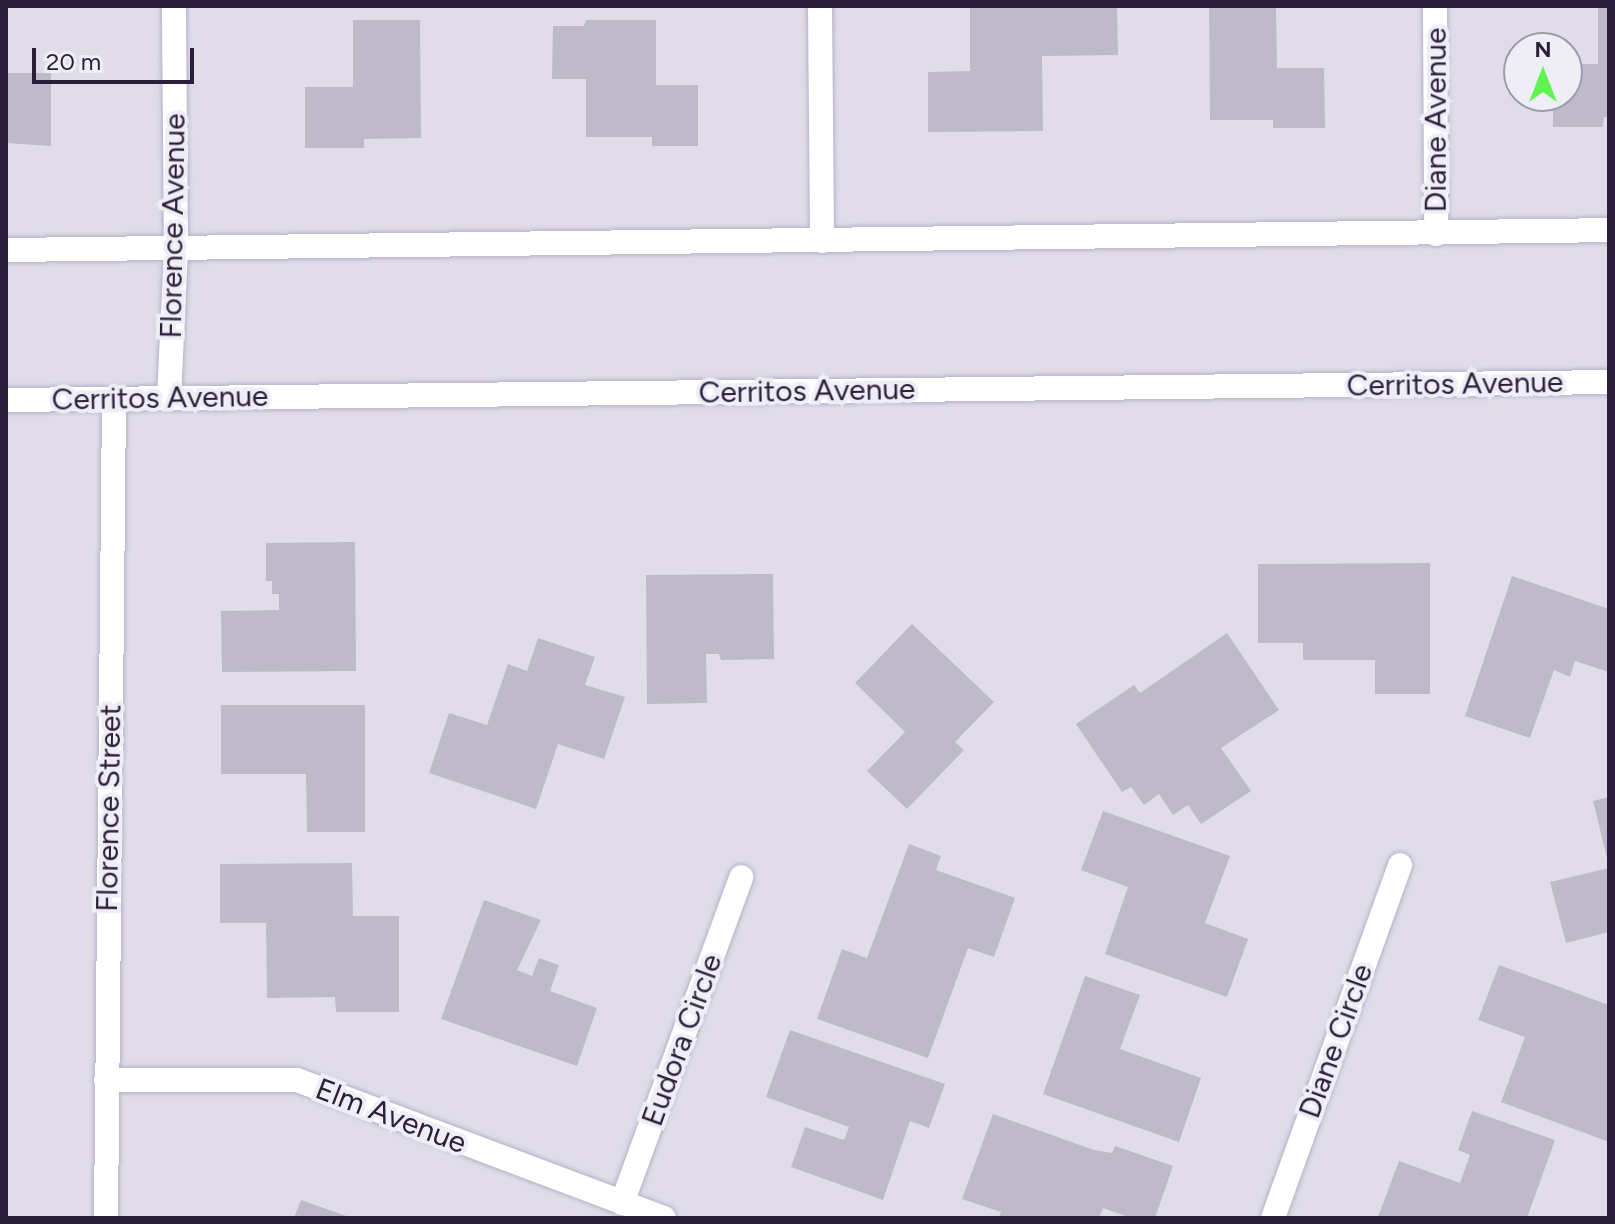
<!DOCTYPE html>
<html>
<head>
<meta charset="utf-8">
<style>
	body { margin:0 }
	#map { position:relative; width:1615px; height:1224px; overflow:hidden; background:#e0dde9; font-family:Figtree,sans-serif }
	div>[style] { position:absolute }
	.building>* { inset:0; background:#bebaca }
	.roads { filter:drop-shadow(0 0 2px #b8b0c9) drop-shadow(0 0 2px #b8b0c9) }
	.street>* { height:24px; margin:-12px; padding:0 12px; transform-origin:12px; border-radius:12px; background:#fff }
	.secondary>* { height:24px; margin:-12px; padding:0 12px; transform-origin:12px; border-radius:12px; background:#fff }
	span { translate:-50% -50%; white-space:nowrap; text-align:center; line-height:1.15; -webkit-text-stroke:8px #efedf6; paint-order:stroke }
	.street-label { font-size:30px; color:#291f39 }
	.frame { position:absolute; inset:0; border:8px solid #291f39; pointer-events:none }
	.north { position:absolute; left:1503px; top:32px; width:80px; height:80px; box-sizing:border-box; background:#efedf6; border:2px solid #a09baa; border-radius:50%; rotate:0deg; font-size:22px; font-weight:700; line-height:32px; text-align:center; color:#291f39 }
	.north::after { content:''; display:block; margin:auto; width:28px; height:36px; background:#5ff450; clip-path:polygon(50% 0,100% 100%,50% 72%,0 100%) }
	.scale { position:absolute; left:32px; top:48px; width:162px; height:36px; box-sizing:border-box; border:4px solid #291f39; border-top:0; padding-left:10px; font-size:24px; line-height:28px; white-space:nowrap; color:#291f39; -webkit-text-stroke:6px #efedf6; paint-order:stroke }
</style>
</head>
<body>
<div id="map">
	<div class="building">
		<i style="clip-path:polygon(970px 6px,1117px 6px,1118px 55px,1042px 56px,1043px 131px,928px 132px,928px 72px,970px 71px)"></i>
		<i style="clip-path:polygon(1209px 6px,1276px 6px,1277px 68px,1324px 68px,1325px 128px,1273px 128px,1273px 120px,1210px 120px)"></i>
		<i style="clip-path:polygon(1598px 6px,1609px 6px,1609px 117px,1604px 117px,1603px 127px,1553px 127px,1553px 96px,1567px 96px,1567px 64px,1598px 64px)"></i>
		<i style="clip-path:polygon(353px 20px,420px 20px,421px 138px,364px 139px,364px 148px,305px 148px,305px 87px,353px 87px)"></i>
		<i style="clip-path:polygon(586px 20px,656px 20px,656px 85px,698px 85px,698px 146px,652px 146px,652px 137px,586px 137px,586px 79px,552px 79px,553px 26px,584px 26px)"></i>
		<i style="clip-path:polygon(6px 73px,51px 73px,51px 146px,6px 143px)"></i>
		<i style="clip-path:polygon(355px 542px,356px 671px,222px 672px,221px 611px,279px 610px,279px 594px,272px 594px,272px 581px,266px 581px,266px 543px)"></i>
		<i style="clip-path:polygon(1430px 563px,1430px 694px,1375px 694px,1375px 660px,1303px 660px,1303px 643px,1258px 643px,1258px 564px)"></i>
		<i style="clip-path:polygon(773px 574px,774px 659px,721px 660px,719px 654px,706px 654px,707px 703px,647px 704px,646px 575px)"></i>
		<i style="clip-path:polygon(1512px 576px,1609px 609px,1609px 672px,1575px 661px,1570px 677px,1554px 670px,1530px 738px,1465px 716px)"></i>
		<i style="clip-path:polygon(912px 624px,994px 702px,955px 742px,964px 750px,907px 809px,867px 771px,905px 732px,855px 683px)"></i>
		<i style="clip-path:polygon(1227px 633px,1279px 710px,1221px 748px,1251px 791px,1201px 824px,1188px 805px,1173px 815px,1159px 794px,1144px 805px,1131px 787px,1122px 792px,1076px 724px,1134px 685px,1140px 693px)"></i>
		<i style="clip-path:polygon(538px 638px,595px 657px,585px 685px,625px 697px,604px 759px,558px 744px,536px 809px,429px 773px,449px 713px,487px 725px,508px 664px,527px 671px)"></i>
		<i style="clip-path:polygon(221px 705px,365px 705px,365px 832px,307px 832px,306px 774px,221px 774px)"></i>
		<i style="clip-path:polygon(1609px 797px,1609px 862px,1608px 862px,1593px 801px)"></i>
		<i style="clip-path:polygon(1103px 811px,1230px 856px,1205px 923px,1248px 939px,1227px 997px,1105px 954px,1128px 887px,1081px 870px)"></i>
		<i style="clip-path:polygon(909px 844px,941px 856px,936px 870px,1015px 898px,994px 957px,968px 948px,928px 1058px,817px 1019px,842px 949px,867px 958px)"></i>
		<i style="clip-path:polygon(352px 863px,353px 916px,399px 916px,399px 1012px,336px 1012px,335px 997px,267px 998px,266px 923px,220px 923px,220px 864px)"></i>
		<i style="clip-path:polygon(1609px 868px,1609px 932px,1566px 943px,1550px 882px)"></i>
		<i style="clip-path:polygon(484px 900px,541px 920px,517px 970px,532px 976px,539px 958px,559px 965px,550px 991px,597px 1008px,577px 1066px,441px 1019px)"></i>
		<i style="clip-path:polygon(1499px 965px,1609px 1005px,1609px 1142px,1501px 1102px,1525px 1037px,1478px 1020px)"></i>
		<i style="clip-path:polygon(1085px 976px,1140px 995px,1120px 1049px,1201px 1078px,1179px 1142px,1043px 1094px)"></i>
		<i style="clip-path:polygon(790px 1030px,945px 1084px,929px 1128px,910px 1121px,883px 1200px,791px 1167px,805px 1127px,844px 1140px,849px 1127px,766px 1097px)"></i>
		<i style="clip-path:polygon(1472px 1111px,1555px 1140px,1527px 1218px,1378px 1217px,1399px 1161px,1460px 1183px,1470px 1155px,1458px 1150px)"></i>
		<i style="clip-path:polygon(993px 1114px,1094px 1150px,1112px 1153px,1115px 1146px,1173px 1166px,1155px 1218px,1131px 1218px,1103px 1208px,1099px 1218px,999px 1218px,1001px 1212px,962px 1199px)"></i>
		<i style="clip-path:polygon(301px 1200px,352px 1218px,294px 1218px)"></i>
	</div>
	<div class="roads">
		<div class="street">
			<i style="left:820px;top:6px;width:235px;rotate:89.5deg"></i>
			<i style="left:1435px;top:6px;width:228px;rotate:89.7deg"></i>
			<i style="left:6px;top:250px;width:1603px;rotate:-0.71deg"></i>
			<i style="left:169px;top:398px;width:151px;rotate:-87.3deg"></i>
			<i style="left:176px;top:247px;width:241px;rotate:-90.5deg"></i>
			<i style="left:106px;top:1080px;width:191px"></i>
			<i style="left:297px;top:1080px;width:392px;rotate:20.6deg"></i>
			<i style="left:622px;top:1203px;width:347px;rotate:-69.9deg"></i>
			<i style="left:106px;top:1218px;width:819px;rotate:-89.44deg"></i>
			<i style="left:1273px;top:1218px;width:375px;rotate:-70.2deg"></i>
		</div>
		<div class="secondary">
			<i style="left:6px;top:400px;width:1603px;rotate:-0.64deg"></i>
		</div>
	</div>
	<div class="street-label">
		<span style="left:1436px;top:120px;rotate:-90deg">Diane Avenue</span>
		<span style="left:173px;top:226px;rotate:-89deg">Florence Avenue</span>
		<span style="left:1455px;top:384px;rotate:-1deg">Cerritos Avenue</span>
		<span style="left:807px;top:391px;rotate:-1deg">Cerritos Avenue</span>
		<span style="left:160px;top:398px;rotate:-1deg">Cerritos Avenue</span>
		<span style="left:109px;top:808px;rotate:-89deg">Florence Street</span>
		<span style="left:682px;top:1040px;rotate:-70deg">Eudora Circle</span>
		<span style="left:1336px;top:1041px;rotate:-70deg">Diane Circle</span>
		<span style="left:391px;top:1116px;rotate:21deg">Elm Avenue</span>
	</div>
	<div class="frame"></div>
	<div class="north">N</div>
	<div class="scale">20 m</div>
</div>
</body>
</html>
